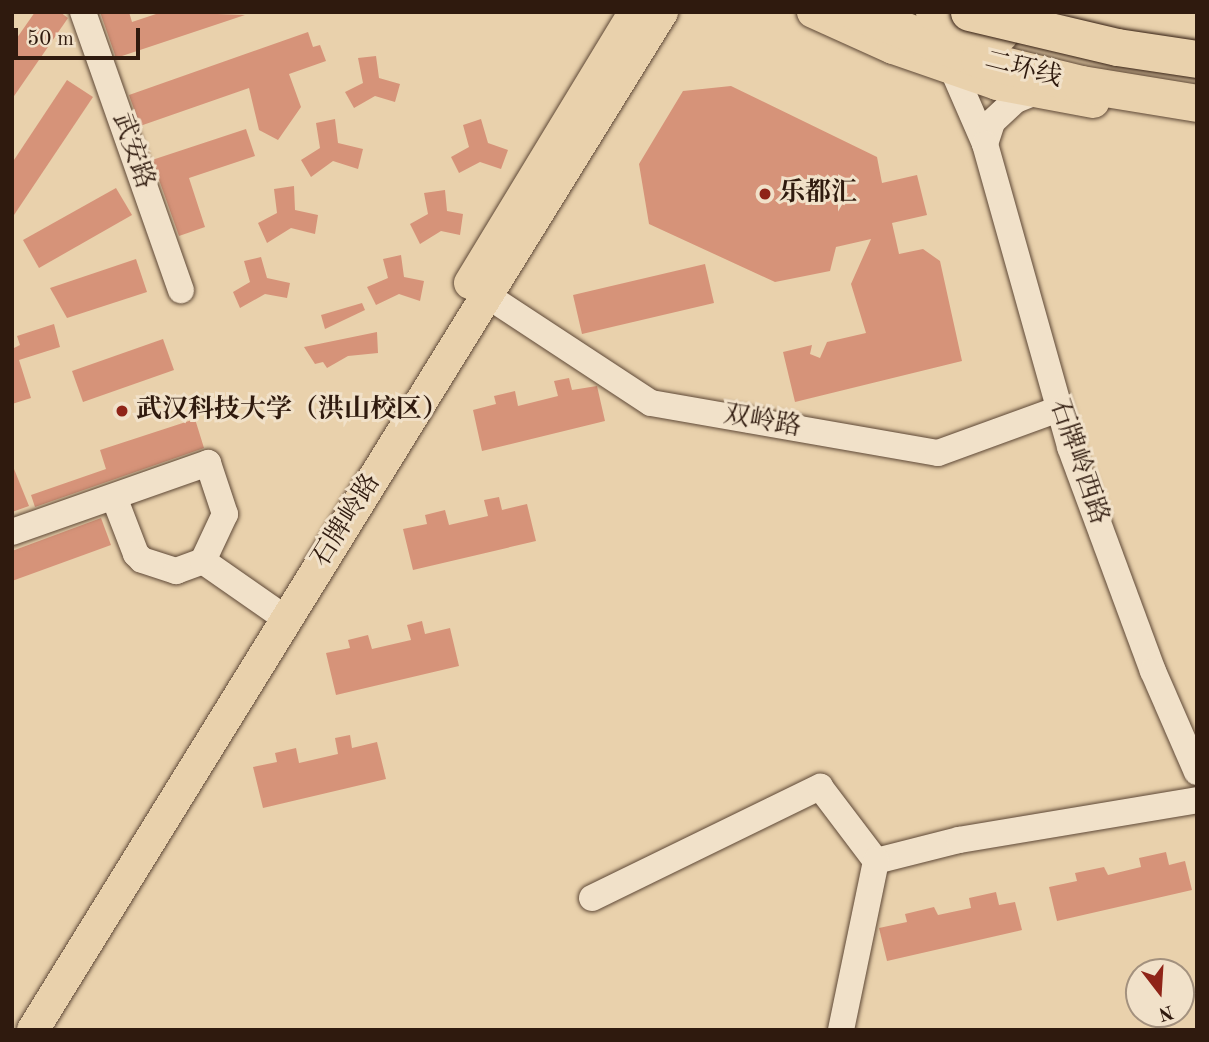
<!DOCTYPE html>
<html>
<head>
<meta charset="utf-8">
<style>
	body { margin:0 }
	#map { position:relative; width:1209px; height:1042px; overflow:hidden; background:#e9d1ac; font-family:"Old Standard TT","Noto Serif SC",serif }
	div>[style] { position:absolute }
	.building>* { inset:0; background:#d69379 }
	.roads { filter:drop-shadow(0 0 2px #5e4836) drop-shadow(0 0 2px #5e4836) }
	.minor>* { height:26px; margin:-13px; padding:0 13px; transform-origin:13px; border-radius:13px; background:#f1e1c9 }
	.major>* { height:32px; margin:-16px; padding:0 16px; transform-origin:16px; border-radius:16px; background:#e9d1ac }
	.highway>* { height:37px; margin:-18.5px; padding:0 18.5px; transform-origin:18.5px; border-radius:18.5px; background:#e9d1ac }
	.bridges { filter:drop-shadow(0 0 2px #2f1a0e) drop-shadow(0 0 2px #2f1a0e) }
	.highway-bridge>* { height:37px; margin:-18.5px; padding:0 18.5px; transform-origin:18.5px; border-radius:18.5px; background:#e9d1ac }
	.dots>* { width:19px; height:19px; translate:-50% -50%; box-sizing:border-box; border:4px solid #f1e1c9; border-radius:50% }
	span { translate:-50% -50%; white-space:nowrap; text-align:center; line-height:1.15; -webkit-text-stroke:6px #f1e1c9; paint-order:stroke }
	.street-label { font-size:26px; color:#2f1a0e }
	.poi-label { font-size:26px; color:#2f1a0e; font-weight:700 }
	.left { translate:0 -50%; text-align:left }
	.frame { position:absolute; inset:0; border:14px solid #2f1a0e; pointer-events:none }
	.north { position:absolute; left:1125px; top:958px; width:70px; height:70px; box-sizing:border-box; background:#f1e1c9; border:2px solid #a3917e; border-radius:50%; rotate:163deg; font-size:19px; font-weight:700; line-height:28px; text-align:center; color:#2f1a0e }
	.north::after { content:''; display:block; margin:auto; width:24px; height:32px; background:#8f2418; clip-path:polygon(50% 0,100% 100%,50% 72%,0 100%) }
	.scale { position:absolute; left:14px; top:28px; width:126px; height:32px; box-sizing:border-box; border:4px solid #2f1a0e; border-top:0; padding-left:9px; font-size:21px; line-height:24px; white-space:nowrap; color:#2f1a0e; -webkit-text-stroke:5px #f1e1c9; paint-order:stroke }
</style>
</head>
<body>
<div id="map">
	<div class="building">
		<i style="clip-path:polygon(35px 12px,60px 12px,68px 18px,12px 99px,12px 45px)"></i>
		<i style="clip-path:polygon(100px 12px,129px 12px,132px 22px,162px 12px,245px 15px,116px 58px)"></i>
		<i style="clip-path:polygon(308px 32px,313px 47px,320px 45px,326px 61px,289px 74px,301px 107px,278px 140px,259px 130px,249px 88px,140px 126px,129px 95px)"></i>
		<i style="clip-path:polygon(376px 56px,379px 78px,400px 84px,395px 102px,375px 96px,354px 108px,345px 92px,363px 83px,358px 58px)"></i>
		<i style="clip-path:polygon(67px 80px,93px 97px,12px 218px,12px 163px)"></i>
		<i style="clip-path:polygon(731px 86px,877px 157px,882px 183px,917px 175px,927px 215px,892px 223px,899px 254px,923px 249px,940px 261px,962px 361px,795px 402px,783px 352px,812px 345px,810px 354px,820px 358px,827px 342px,866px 333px,851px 284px,871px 239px,836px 247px,830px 271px,775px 282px,649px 224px,639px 164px,683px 91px)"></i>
		<i style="clip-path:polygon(335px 119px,338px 143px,363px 149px,358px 169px,333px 161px,311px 177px,301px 160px,320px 148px,316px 123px)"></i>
		<i style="clip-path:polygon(481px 119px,488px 143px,508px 150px,501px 169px,480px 162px,459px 173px,451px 157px,469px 147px,463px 125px)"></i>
		<i style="clip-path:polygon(246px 129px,255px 156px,189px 178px,205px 227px,179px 236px,152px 160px)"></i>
		<i style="clip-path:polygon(294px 186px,295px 210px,318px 215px,315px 234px,291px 228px,267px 243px,258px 223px,277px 213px,274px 189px)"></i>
		<i style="clip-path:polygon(116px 188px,132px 215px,39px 268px,23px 240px)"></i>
		<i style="clip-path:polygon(445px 190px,447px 211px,463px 214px,460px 235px,441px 231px,420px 244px,410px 224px,428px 214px,424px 193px)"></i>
		<i style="clip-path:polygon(401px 255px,404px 277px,424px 281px,420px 301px,399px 294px,376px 305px,367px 287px,388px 278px,383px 259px)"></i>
		<i style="clip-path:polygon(261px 257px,267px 278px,290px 283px,287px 298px,265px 294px,240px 308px,233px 292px,250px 282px,244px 261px)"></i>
		<i style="clip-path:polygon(136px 259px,147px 292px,67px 318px,50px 288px)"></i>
		<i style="clip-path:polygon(705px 264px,714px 303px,582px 334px,573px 295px)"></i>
		<i style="clip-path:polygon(362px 303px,365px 310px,325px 329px,321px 315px)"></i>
		<i style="clip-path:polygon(54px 324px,60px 347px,19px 360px,31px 398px,12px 404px,12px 349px,20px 345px,17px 336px)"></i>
		<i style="clip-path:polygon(377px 332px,378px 353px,348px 356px,327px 368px,323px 362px,315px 364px,304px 347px)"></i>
		<i style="clip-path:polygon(163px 339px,174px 370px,83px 402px,72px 371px)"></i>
		<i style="clip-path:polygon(569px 378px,572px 390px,597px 386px,605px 421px,482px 451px,473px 410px,496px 404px,494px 396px,515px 391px,518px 406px,558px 396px,554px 381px)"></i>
		<i style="clip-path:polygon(195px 419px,204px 448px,35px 507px,31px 495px,106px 469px,100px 450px)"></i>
		<i style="clip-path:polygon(12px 464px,29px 506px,12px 512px)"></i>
		<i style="clip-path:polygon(499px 497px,502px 510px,527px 504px,536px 541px,413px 570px,403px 529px,427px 524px,425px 515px,445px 510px,449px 525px,488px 516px,484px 500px)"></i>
		<i style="clip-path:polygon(101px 518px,111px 545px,12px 581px,12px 551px)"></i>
		<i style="clip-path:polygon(422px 621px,425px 634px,450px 628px,459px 666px,336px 695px,326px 653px,350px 648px,348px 640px,368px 635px,372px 649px,411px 640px,407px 625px)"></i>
		<i style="clip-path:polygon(350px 735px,352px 748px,377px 742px,386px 779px,263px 808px,253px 767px,277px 762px,275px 753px,296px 748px,299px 763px,338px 754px,335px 738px)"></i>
		<i style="clip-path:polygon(1166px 852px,1169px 865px,1185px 861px,1192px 890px,1057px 921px,1049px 887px,1077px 881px,1075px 873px,1104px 867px,1108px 875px,1141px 867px,1139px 858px)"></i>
		<i style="clip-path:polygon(996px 892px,999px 905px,1015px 902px,1022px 930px,887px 961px,879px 928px,907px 922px,905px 914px,934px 907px,938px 915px,971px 908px,969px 898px)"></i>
	</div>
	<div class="roads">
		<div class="minor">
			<i style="left:83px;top:12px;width:295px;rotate:70.6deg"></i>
			<i style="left:952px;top:68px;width:83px;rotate:66.5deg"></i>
			<i style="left:985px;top:144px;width:23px;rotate:-72deg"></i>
			<i style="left:992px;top:122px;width:33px;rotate:-43deg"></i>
			<i style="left:1016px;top:100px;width:18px;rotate:-22deg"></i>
			<i style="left:985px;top:144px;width:315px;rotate:74.3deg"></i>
			<i style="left:1070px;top:447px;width:239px;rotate:69.7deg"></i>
			<i style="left:1153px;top:671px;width:110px;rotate:66.5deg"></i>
			<i style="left:488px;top:296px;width:195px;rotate:33.3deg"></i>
			<i style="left:651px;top:403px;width:291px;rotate:9.9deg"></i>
			<i style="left:938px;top:453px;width:129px;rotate:-20deg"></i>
			<i style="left:114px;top:497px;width:61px;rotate:68.9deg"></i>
			<i style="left:136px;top:554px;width:8px;rotate:45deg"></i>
			<i style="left:142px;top:560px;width:36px;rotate:18deg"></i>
			<i style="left:176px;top:571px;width:29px;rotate:-20deg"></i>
			<i style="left:203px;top:561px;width:101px;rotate:34.9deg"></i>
			<i style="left:12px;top:532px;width:208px;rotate:-19.4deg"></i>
			<i style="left:208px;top:463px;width:54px;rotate:71.6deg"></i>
			<i style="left:225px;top:514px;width:52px;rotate:115.1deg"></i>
			<i style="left:592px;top:898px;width:254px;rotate:-26deg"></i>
			<i style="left:820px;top:787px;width:93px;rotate:52.9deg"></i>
			<i style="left:876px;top:861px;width:86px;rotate:-14.2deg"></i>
			<i style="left:959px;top:840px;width:241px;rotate:-9.5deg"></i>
			<i style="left:841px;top:1030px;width:173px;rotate:-78.3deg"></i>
		</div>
		<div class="major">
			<i style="left:813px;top:12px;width:88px;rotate:24.2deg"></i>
			<i style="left:893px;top:48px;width:110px;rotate:19.1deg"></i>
			<i style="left:997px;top:84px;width:98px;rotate:10.6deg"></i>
			<i style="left:470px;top:283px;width:317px;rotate:-58.7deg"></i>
			<i style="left:33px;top:1030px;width:1197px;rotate:-58.29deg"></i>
		</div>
		<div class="highway">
			<i style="left:856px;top:12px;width:132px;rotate:20.9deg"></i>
			<i style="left:979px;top:59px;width:105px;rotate:13.8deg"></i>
			<i style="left:1081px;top:84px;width:118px;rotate:9.3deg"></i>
			<i style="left:934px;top:12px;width:69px;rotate:17.7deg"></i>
		</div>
	</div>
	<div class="bridges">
		<div class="highway-bridge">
			<i style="left:969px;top:12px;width:152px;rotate:13.3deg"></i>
			<i style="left:1117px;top:47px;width:81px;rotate:8.5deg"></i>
		</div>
	</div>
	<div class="dots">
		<i style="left:765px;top:194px;background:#8f2418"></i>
		<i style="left:122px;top:411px;background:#8f2418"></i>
	</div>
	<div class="street-label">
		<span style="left:1023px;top:70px;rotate:14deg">二环线</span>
		<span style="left:132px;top:151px;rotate:71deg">武安路</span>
		<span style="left:762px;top:422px;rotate:10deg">双岭路</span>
		<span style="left:1078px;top:462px;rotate:71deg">石牌岭西路</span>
		<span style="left:347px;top:521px;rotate:-58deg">石牌岭路</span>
	</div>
	<div class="poi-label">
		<span class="left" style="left:779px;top:194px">乐都汇</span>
		<span class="left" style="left:136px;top:411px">武汉科技大学（洪山校区）</span>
	</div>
	<div class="frame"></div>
	<div class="north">N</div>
	<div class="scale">50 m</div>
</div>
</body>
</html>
